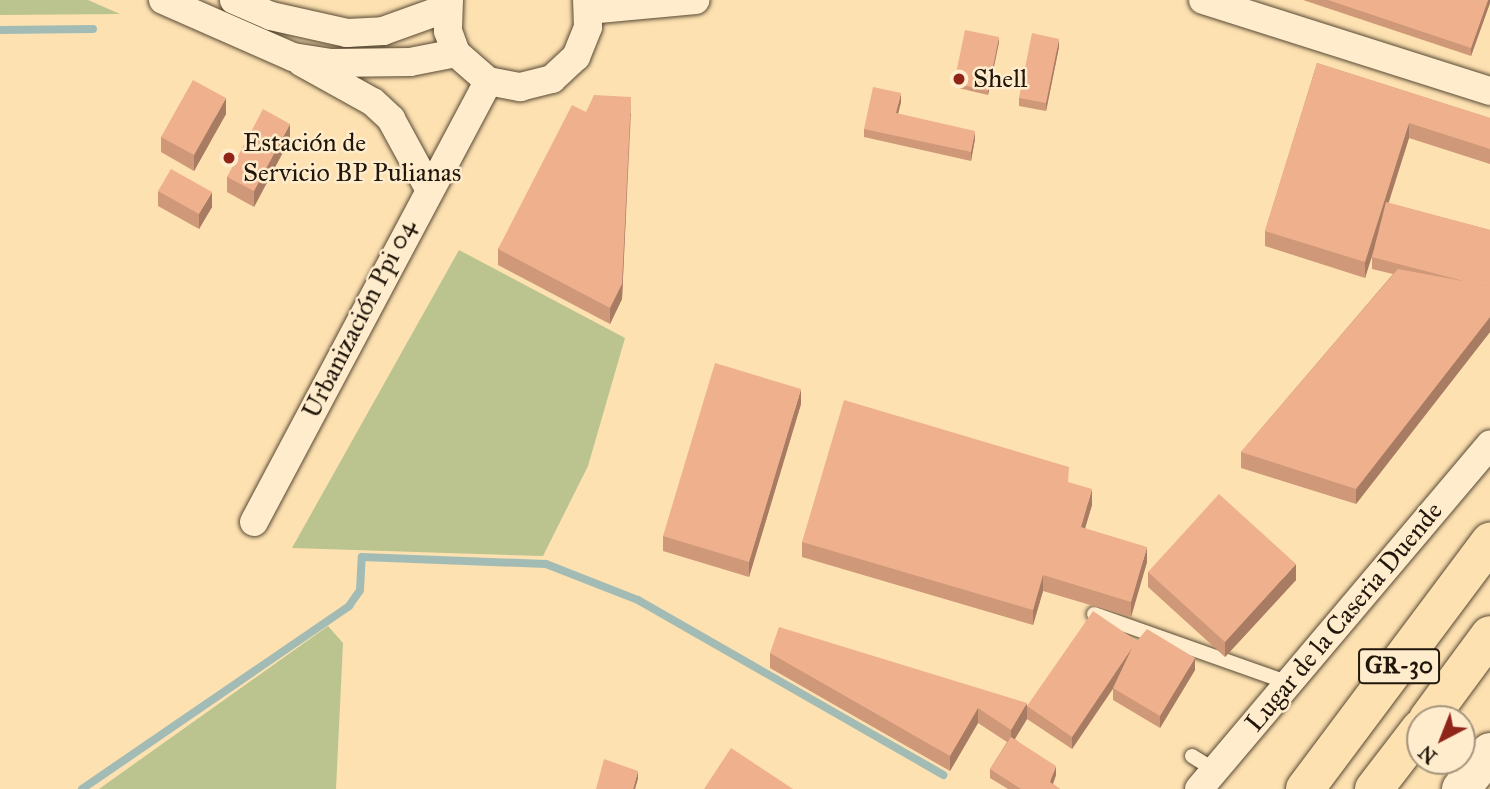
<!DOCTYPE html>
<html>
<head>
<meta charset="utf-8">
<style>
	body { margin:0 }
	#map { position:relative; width:1490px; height:789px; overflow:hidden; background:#fde1b1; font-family:"IM FELL Great Primer",serif }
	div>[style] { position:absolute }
	.green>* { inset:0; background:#bbc48f }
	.stream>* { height:8px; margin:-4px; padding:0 4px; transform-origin:4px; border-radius:4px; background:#a2bcb5 }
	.roads { filter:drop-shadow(0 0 2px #584934) drop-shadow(0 0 2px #584934) }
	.lane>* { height:14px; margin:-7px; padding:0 7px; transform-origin:7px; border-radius:7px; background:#feeccc }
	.street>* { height:28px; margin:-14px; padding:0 14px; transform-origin:14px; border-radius:14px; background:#feeccc }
	.secondary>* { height:38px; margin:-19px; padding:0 19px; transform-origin:19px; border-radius:19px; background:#feeccc }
	.highway>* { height:38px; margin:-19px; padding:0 19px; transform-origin:19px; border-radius:19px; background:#fde1b1 }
	.wall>* { inset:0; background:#ce9879 }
	.shaded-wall>* { inset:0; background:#a77c63 }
	.building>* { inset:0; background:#efb18d }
	.dots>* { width:19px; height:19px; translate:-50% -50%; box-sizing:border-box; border:4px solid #feeccc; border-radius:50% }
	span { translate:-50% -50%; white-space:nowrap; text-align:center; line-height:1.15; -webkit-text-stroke:5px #feeccc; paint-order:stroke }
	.shield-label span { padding:2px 5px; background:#feeccc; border:2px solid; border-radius:5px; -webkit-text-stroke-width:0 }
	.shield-label { font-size:24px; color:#21160b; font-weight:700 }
	.poi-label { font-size:26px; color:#21160b }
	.left { translate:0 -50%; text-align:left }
	.street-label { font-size:26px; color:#21160b }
	.north { position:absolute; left:1406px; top:705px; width:70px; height:70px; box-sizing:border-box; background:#feeccc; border:2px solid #a6967f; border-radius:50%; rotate:222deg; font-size:19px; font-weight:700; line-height:28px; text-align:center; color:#21160b }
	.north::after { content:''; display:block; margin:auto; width:24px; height:32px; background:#8f2418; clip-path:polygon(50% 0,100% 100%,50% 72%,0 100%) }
</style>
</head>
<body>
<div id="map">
	<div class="green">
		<i style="clip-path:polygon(0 0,88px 0,120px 14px,0 15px)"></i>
		<i style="clip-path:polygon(459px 250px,625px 338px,588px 466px,543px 556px,292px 548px)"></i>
		<i style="clip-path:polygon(328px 626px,343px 643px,336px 789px,99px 789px)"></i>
	</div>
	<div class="stream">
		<i style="left:0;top:30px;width:93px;rotate:-0.6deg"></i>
		<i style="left:82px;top:789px;width:324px;rotate:-34.4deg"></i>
		<i style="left:349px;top:606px;width:19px;rotate:-55deg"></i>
		<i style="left:360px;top:590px;width:33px;rotate:-87deg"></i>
		<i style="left:362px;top:557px;width:184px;rotate:2.2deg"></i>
		<i style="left:546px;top:564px;width:99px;rotate:21.4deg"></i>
		<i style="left:638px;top:600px;width:352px;rotate:29.8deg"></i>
	</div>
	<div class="roads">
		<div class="lane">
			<i style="left:1094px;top:614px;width:207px;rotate:19.5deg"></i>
			<i style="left:1192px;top:756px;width:26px;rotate:32deg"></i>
		</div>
		<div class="street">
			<i style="left:163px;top:0;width:142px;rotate:23.7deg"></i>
			<i style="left:293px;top:57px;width:37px;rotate:9deg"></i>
			<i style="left:330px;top:63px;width:80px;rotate:-0.7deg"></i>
			<i style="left:410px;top:62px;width:47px;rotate:-11.1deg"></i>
			<i style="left:234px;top:0;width:40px;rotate:23.4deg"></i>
			<i style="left:271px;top:16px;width:78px;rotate:12.6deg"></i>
			<i style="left:347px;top:33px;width:36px;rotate:-3deg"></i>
			<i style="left:383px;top:31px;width:68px;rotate:-19.8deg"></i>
			<i style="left:449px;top:0;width:31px;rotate:92deg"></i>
			<i style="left:448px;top:31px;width:23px;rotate:70deg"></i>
			<i style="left:456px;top:53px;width:43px;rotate:41.2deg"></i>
			<i style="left:488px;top:81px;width:33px;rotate:11deg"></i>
			<i style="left:520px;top:87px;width:33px;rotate:-14deg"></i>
			<i style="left:552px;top:79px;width:33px;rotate:-43deg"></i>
			<i style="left:576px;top:57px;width:32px;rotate:-68deg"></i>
			<i style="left:588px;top:27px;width:27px;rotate:-92deg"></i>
			<i style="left:1203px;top:0;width:301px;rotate:17.6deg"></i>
			<i style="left:588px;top:10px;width:108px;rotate:-5.3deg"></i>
			<i style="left:301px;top:62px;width:82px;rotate:29.1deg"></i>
			<i style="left:373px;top:102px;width:25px;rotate:43deg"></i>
			<i style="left:391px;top:119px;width:77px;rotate:61.4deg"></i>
			<i style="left:254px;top:522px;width:499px;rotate:-62deg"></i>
			<i style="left:1199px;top:789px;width:451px;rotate:-49.8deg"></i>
		</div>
		<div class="secondary">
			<i style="left:1461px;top:789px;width:47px;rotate:-51.9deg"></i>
		</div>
		<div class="highway">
			<i style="left:1428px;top:719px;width:104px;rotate:-53.6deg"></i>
			<i style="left:1305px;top:789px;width:309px;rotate:-53.2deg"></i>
			<i style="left:1374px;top:789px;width:76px;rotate:-52.5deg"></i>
		</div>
	</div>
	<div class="wall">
		<i style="clip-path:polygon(1303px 0,1490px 0,1490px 3px,1471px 56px)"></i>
		<i style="clip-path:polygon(999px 42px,988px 95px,954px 87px,954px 83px)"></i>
		<i style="clip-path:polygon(1059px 47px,1046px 111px,1019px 106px,1019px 98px)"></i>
		<i style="clip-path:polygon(1317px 63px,1490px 118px,1490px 164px,1409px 138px,1388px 203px,1490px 230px,1490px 332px,1356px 504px,1241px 468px,1241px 452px,1393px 274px,1372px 269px,1372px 256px,1365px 278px,1265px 246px,1265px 231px)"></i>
		<i style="clip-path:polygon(901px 102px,898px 114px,975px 139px,971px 161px,864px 137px,864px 129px)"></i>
		<i style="clip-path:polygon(586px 112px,631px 113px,622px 299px,610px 324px,498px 265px,498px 249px)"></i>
		<i style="clip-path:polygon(226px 114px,194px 171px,161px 152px,161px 137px)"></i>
		<i style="clip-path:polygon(290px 139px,254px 207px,227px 192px,227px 177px)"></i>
		<i style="clip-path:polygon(158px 191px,212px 207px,199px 229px,158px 206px)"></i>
		<i style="clip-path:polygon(801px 404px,749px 577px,663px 551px,663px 536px)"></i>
		<i style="clip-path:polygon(1069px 483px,1092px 505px,1085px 528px,1147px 562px,1131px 617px,1043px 591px,1033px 625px,802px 557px,802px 542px)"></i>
		<i style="clip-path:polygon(1148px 572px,1296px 580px,1225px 657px,1148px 587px)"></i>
		<i style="clip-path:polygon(1137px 641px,1195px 670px,1160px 728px,1113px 700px,1113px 689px,1072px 749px,1027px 719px,1015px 739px,1056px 775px,1053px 784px,1060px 789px,1008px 789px,990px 778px,990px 769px,1007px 742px,978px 723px,950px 771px,770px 668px,770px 653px,1027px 706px)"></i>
	</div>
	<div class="shaded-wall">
		<i style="clip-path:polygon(1488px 0,1490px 0,1490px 3px,1471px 56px,1471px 48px)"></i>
		<i style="clip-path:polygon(999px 37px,999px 42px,988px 95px,988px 91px)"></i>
		<i style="clip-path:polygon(1059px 39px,1059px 47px,1046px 111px,1046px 103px)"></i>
		<i style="clip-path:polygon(901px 93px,901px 102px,896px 122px,896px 113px)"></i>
		<i style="clip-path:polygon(631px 97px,622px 299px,610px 324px,610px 308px)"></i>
		<i style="clip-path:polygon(226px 98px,226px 114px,194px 171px,194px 155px)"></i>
		<i style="clip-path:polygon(1409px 123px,1409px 138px,1365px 278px,1365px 262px)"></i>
		<i style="clip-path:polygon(290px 124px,290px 139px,254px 207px,254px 191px)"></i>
		<i style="clip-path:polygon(975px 131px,975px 139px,971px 161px,971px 152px)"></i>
		<i style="clip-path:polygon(212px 192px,212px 207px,199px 229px,199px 214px)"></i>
		<i style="clip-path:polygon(1490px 317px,1490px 332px,1356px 504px,1356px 489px)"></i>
		<i style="clip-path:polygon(801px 389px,801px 404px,749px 577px,749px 562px)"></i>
		<i style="clip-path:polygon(1092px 489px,1092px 505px,1081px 542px,1081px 527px)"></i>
		<i style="clip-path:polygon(1147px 547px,1147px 562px,1131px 617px,1131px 602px)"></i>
		<i style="clip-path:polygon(1296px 564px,1296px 580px,1225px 657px,1225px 642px)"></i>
		<i style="clip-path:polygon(1043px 575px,1043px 591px,1033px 625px,1033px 610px)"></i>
		<i style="clip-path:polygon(1132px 648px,1132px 660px,1072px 749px,1072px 737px)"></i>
		<i style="clip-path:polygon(1195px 658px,1195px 670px,1160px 728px,1160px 716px)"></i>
		<i style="clip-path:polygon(1027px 703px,1027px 719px,1011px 745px,1011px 730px)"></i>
		<i style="clip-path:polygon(978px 708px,978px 723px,950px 771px,950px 756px)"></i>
		<i style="clip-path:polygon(1056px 766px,1056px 775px,1051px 789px,1050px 782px)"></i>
		<i style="clip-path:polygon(638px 771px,638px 779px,635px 789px,633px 789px)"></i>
	</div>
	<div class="building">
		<i style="clip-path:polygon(1328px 0,1488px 0,1471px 48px)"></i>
		<i style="clip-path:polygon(965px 30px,999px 37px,988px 91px,954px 83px)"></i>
		<i style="clip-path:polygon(1032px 33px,1059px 39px,1046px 103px,1019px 98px)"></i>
		<i style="clip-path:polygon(1317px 63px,1490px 118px,1490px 149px,1409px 123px,1365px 262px,1265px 231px)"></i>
		<i style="clip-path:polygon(193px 80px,226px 98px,194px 155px,161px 137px)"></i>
		<i style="clip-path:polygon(873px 87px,901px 93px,896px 113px,975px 131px,971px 152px,864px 129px)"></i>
		<i style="clip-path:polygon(594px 95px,631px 97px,622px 284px,610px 308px,498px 249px,572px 105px,586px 112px)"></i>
		<i style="clip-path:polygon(263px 109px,290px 124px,254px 191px,227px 177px)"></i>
		<i style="clip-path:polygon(171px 169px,212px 192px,199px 214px,158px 191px)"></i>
		<i style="clip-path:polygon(1386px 202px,1490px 230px,1490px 286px,1471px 283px,1372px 257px)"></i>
		<i style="clip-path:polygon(1398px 269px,1490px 286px,1490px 317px,1356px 489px,1241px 452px)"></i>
		<i style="clip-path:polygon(715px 363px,801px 389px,749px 562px,663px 536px)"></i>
		<i style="clip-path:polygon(844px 400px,1069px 467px,1068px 482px,1092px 489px,1081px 527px,1147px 547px,1131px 602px,1043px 575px,1033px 610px,802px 542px)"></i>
		<i style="clip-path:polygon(1219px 494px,1296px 564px,1225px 642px,1148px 572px)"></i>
		<i style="clip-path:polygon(1093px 611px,1137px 641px,1147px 629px,1195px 658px,1160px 716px,1113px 688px,1132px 648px,1072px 737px,1027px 706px)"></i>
		<i style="clip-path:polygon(779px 627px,1027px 703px,1011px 730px,978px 708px,950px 756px,770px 653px)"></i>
		<i style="clip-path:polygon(1011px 737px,1056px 766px,1050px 782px,1060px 789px,1021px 789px,990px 769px)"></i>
		<i style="clip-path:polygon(731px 748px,793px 789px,704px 789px)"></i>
		<i style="clip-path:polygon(604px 759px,638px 771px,633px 789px,596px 789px)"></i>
	</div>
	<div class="dots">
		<i style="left:959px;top:79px;background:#8f2418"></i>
		<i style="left:229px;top:158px;background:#8f2418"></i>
	</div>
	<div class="shield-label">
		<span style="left:1399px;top:666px">GR-30</span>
	</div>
	<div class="poi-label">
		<span class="left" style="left:973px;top:79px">Shell</span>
		<span class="left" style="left:243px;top:158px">Estación de<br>Servicio BP Pulianas</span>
	</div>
	<div class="street-label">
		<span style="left:359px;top:319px;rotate:-63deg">Urbanización Ppi 04</span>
		<span style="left:1344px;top:617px;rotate:-50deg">Lugar de la Caseria Duende</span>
	</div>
	<div class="north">N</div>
</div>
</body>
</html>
